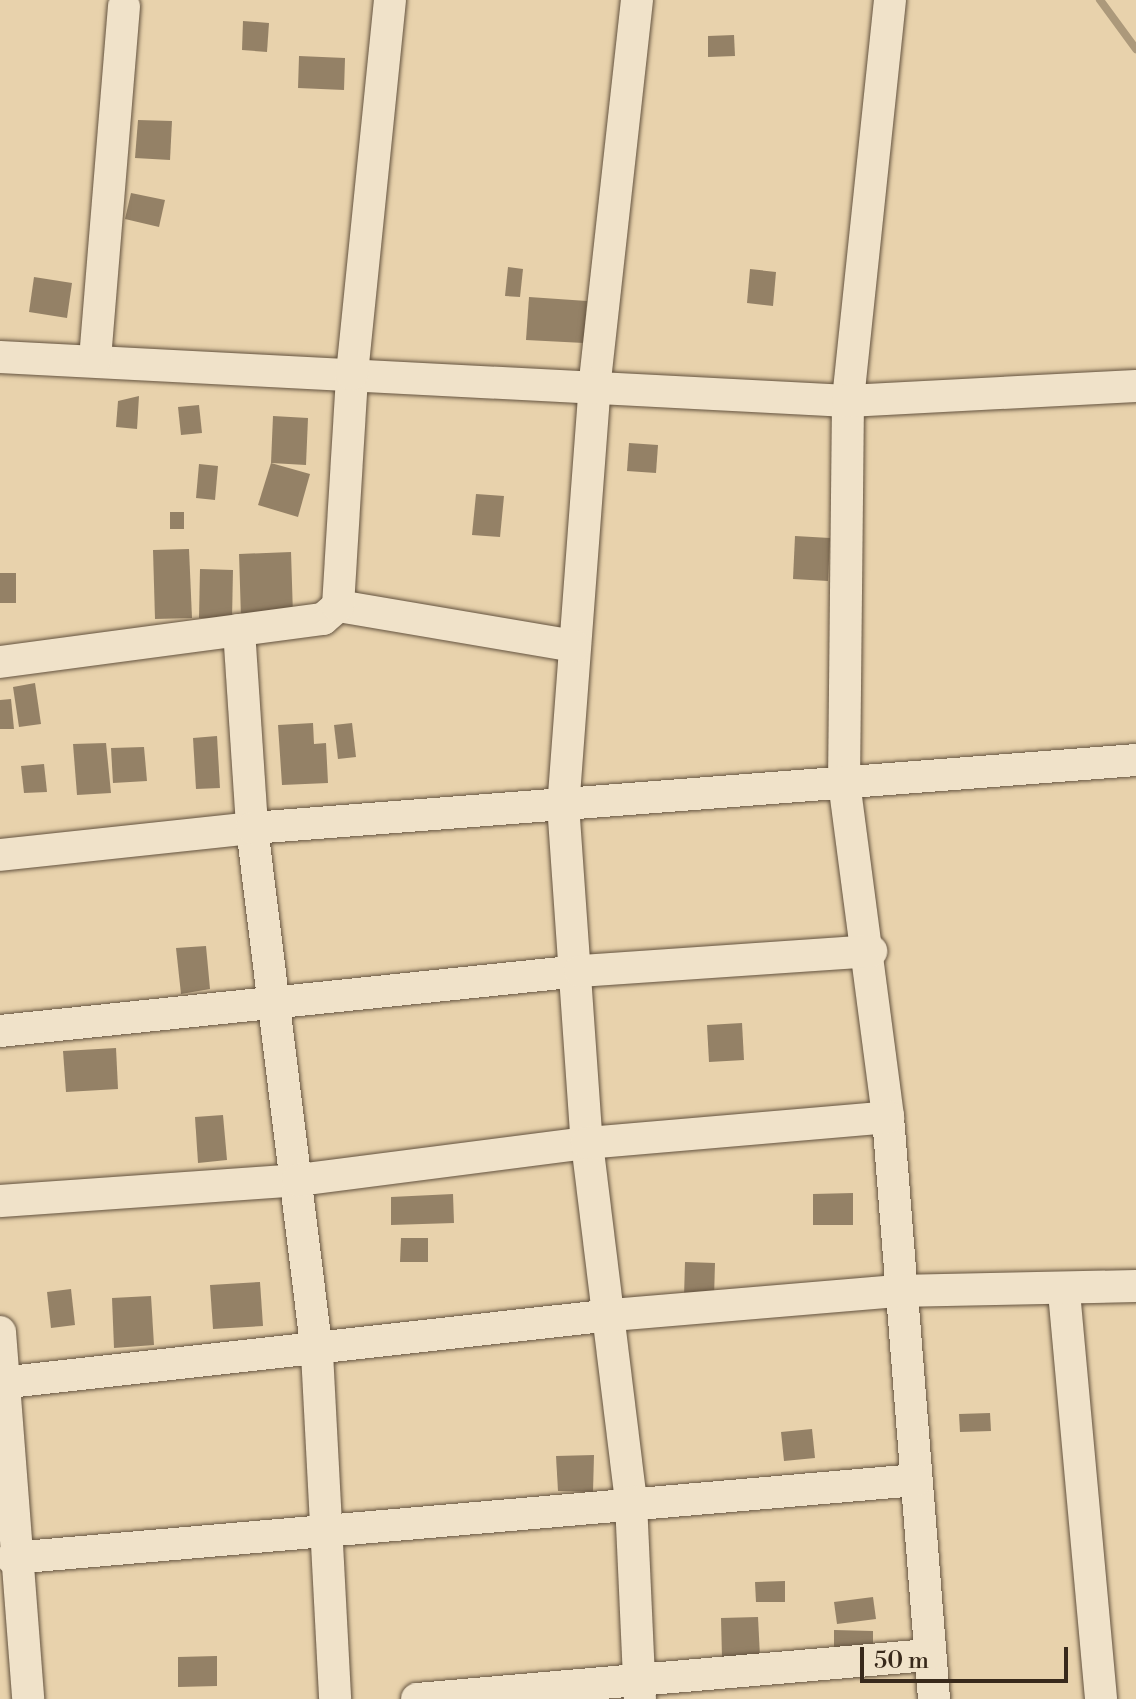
<!DOCTYPE html>
<html>
<head>
<meta charset="utf-8">
<style>
	body { margin:0 }
	#map { position:relative; width:1136px; height:1699px; overflow:hidden; background:#e8d2ac; font-family:"Libre Bodoni",serif }
	div>[style] { position:absolute }
	.stream>* { height:8px; margin:-4px; padding:0 4px; transform-origin:4px; border-radius:4px; background:#ac997b }
	.building>* { inset:0; background:#948166 }
	.roads { filter:drop-shadow(0 0 2px #64533f) drop-shadow(0 0 2px #64533f) }
	.minor>* { height:32px; margin:-16px; padding:0 16px; transform-origin:16px; border-radius:16px; background:#f0e2c9 }
	span { translate:-50% -50%; white-space:nowrap; text-align:center; line-height:1.15; -webkit-text-stroke:6px #f0e2c9; paint-order:stroke }
	.scale { position:absolute; left:860px; top:1647px; width:208px; height:36px; box-sizing:border-box; border:4px solid #38291b; border-top:0; padding-left:10px; font-size:24px; line-height:28px; white-space:nowrap; color:#38291b; -webkit-text-stroke:6px #f0e2c9; paint-order:stroke }
</style>
</head>
<body>
<div id="map">
	<div class="stream">
		<i style="left:1100px;top:0;width:61px;rotate:53.7deg"></i>
	</div>
	<div class="building">
		<i style="clip-path:polygon(243px 21px,269px 23px,267px 52px,242px 50px)"></i>
		<i style="clip-path:polygon(734px 35px,735px 56px,708px 57px,708px 36px)"></i>
		<i style="clip-path:polygon(299px 56px,345px 58px,344px 90px,298px 88px)"></i>
		<i style="clip-path:polygon(138px 120px,172px 121px,170px 160px,135px 158px)"></i>
		<i style="clip-path:polygon(131px 193px,165px 200px,159px 227px,125px 219px)"></i>
		<i style="clip-path:polygon(508px 267px,523px 269px,520px 297px,505px 296px)"></i>
		<i style="clip-path:polygon(750px 269px,776px 272px,773px 306px,747px 303px)"></i>
		<i style="clip-path:polygon(34px 277px,72px 283px,67px 318px,29px 312px)"></i>
		<i style="clip-path:polygon(529px 297px,587px 301px,584px 343px,526px 340px)"></i>
		<i style="clip-path:polygon(139px 396px,137px 429px,116px 427px,118px 401px)"></i>
		<i style="clip-path:polygon(199px 405px,202px 433px,181px 435px,178px 407px)"></i>
		<i style="clip-path:polygon(273px 416px,308px 418px,306px 465px,271px 463px)"></i>
		<i style="clip-path:polygon(629px 443px,658px 445px,656px 473px,627px 471px)"></i>
		<i style="clip-path:polygon(271px 463px,310px 474px,298px 517px,258px 505px)"></i>
		<i style="clip-path:polygon(199px 464px,218px 466px,215px 500px,196px 498px)"></i>
		<i style="clip-path:polygon(476px 494px,504px 496px,500px 537px,472px 535px)"></i>
		<i style="clip-path:polygon(170px 512px,184px 512px,184px 529px,170px 529px)"></i>
		<i style="clip-path:polygon(795px 536px,830px 538px,828px 581px,793px 579px)"></i>
		<i style="clip-path:polygon(189px 549px,192px 618px,155px 619px,153px 550px)"></i>
		<i style="clip-path:polygon(291px 552px,293px 615px,241px 617px,239px 554px)"></i>
		<i style="clip-path:polygon(200px 569px,233px 570px,232px 619px,199px 618px)"></i>
		<i style="clip-path:polygon(0 573px,16px 573px,16px 603px,0 603px)"></i>
		<i style="clip-path:polygon(35px 683px,41px 724px,19px 727px,13px 687px)"></i>
		<i style="clip-path:polygon(11px 699px,14px 729px,0 729px,0 700px)"></i>
		<i style="clip-path:polygon(313px 723px,314px 744px,326px 743px,328px 783px,282px 785px,278px 725px)"></i>
		<i style="clip-path:polygon(352px 723px,356px 757px,338px 759px,334px 725px)"></i>
		<i style="clip-path:polygon(217px 736px,220px 788px,196px 789px,193px 738px)"></i>
		<i style="clip-path:polygon(106px 743px,111px 793px,77px 795px,73px 744px)"></i>
		<i style="clip-path:polygon(144px 747px,147px 781px,113px 783px,111px 748px)"></i>
		<i style="clip-path:polygon(44px 764px,47px 792px,24px 793px,21px 766px)"></i>
		<i style="clip-path:polygon(206px 946px,210px 989px,181px 994px,176px 948px)"></i>
		<i style="clip-path:polygon(742px 1023px,744px 1060px,709px 1062px,707px 1025px)"></i>
		<i style="clip-path:polygon(116px 1048px,118px 1089px,66px 1092px,63px 1051px)"></i>
		<i style="clip-path:polygon(223px 1115px,227px 1160px,198px 1163px,195px 1117px)"></i>
		<i style="clip-path:polygon(853px 1193px,853px 1225px,813px 1225px,813px 1194px)"></i>
		<i style="clip-path:polygon(453px 1194px,454px 1223px,391px 1225px,391px 1197px)"></i>
		<i style="clip-path:polygon(401px 1238px,428px 1238px,428px 1262px,400px 1262px)"></i>
		<i style="clip-path:polygon(685px 1262px,715px 1263px,714px 1298px,684px 1297px)"></i>
		<i style="clip-path:polygon(260px 1282px,263px 1326px,213px 1329px,210px 1285px)"></i>
		<i style="clip-path:polygon(71px 1289px,75px 1325px,51px 1328px,47px 1292px)"></i>
		<i style="clip-path:polygon(151px 1296px,154px 1345px,114px 1348px,112px 1298px)"></i>
		<i style="clip-path:polygon(990px 1413px,991px 1431px,960px 1432px,959px 1414px)"></i>
		<i style="clip-path:polygon(812px 1429px,815px 1458px,784px 1461px,781px 1432px)"></i>
		<i style="clip-path:polygon(594px 1455px,593px 1492px,558px 1491px,556px 1456px)"></i>
		<i style="clip-path:polygon(785px 1581px,785px 1602px,756px 1602px,755px 1582px)"></i>
		<i style="clip-path:polygon(873px 1597px,876px 1619px,837px 1624px,834px 1602px)"></i>
		<i style="clip-path:polygon(758px 1617px,760px 1657px,722px 1658px,721px 1618px)"></i>
		<i style="clip-path:polygon(834px 1630px,873px 1631px,873px 1649px,834px 1649px)"></i>
		<i style="clip-path:polygon(217px 1656px,217px 1686px,178px 1687px,178px 1657px)"></i>
	</div>
	<div class="roads">
		<div class="minor">
			<i style="left:637px;top:0;width:385px;rotate:96.3deg"></i>
			<i style="left:595px;top:383px;width:422px;rotate:94.3deg"></i>
			<i style="left:563px;top:804px;width:340px;rotate:86deg"></i>
			<i style="left:587px;top:1143px;width:362px;rotate:83deg"></i>
			<i style="left:631px;top:1502px;width:197px;rotate:87.4deg"></i>
			<i style="left:890px;top:0;width:403px;rotate:96deg"></i>
			<i style="left:848px;top:401px;width:381px;rotate:90.6deg"></i>
			<i style="left:844px;top:782px;width:338px;rotate:82.5deg"></i>
			<i style="left:888px;top:1117px;width:584px;rotate:85.48deg"></i>
			<i style="left:0;top:357px;width:849px;rotate:2.97deg"></i>
			<i style="left:848px;top:401px;width:288px;rotate:-3deg"></i>
			<i style="left:95px;top:359px;width:354px;rotate:-85.3deg"></i>
			<i style="left:338px;top:606px;width:240px;rotate:9.6deg"></i>
			<i style="left:239px;top:630px;width:198px;rotate:86.2deg"></i>
			<i style="left:252px;top:828px;width:529px;rotate:82.94deg"></i>
			<i style="left:317px;top:1353px;width:346px;rotate:87deg"></i>
			<i style="left:0;top:662px;width:326px;rotate:-7.6deg"></i>
			<i style="left:323px;top:619px;width:20px;rotate:-41deg"></i>
			<i style="left:338px;top:606px;width:232px;rotate:-86.5deg"></i>
			<i style="left:352px;top:374px;width:376px;rotate:-84.2deg"></i>
			<i style="left:0;top:855px;width:253px;rotate:-6.1deg"></i>
			<i style="left:252px;top:828px;width:887px;rotate:-4.4deg"></i>
			<i style="left:0;top:1031px;width:583px;rotate:-5.91deg"></i>
			<i style="left:580px;top:971px;width:292px;rotate:-3.9deg"></i>
			<i style="left:0;top:1201px;width:299px;rotate:-4deg"></i>
			<i style="left:298px;top:1180px;width:291px;rotate:-7.3deg"></i>
			<i style="left:587px;top:1143px;width:302px;rotate:-4.9deg"></i>
			<i style="left:1064px;top:1292px;width:409px;rotate:84.8deg"></i>
			<i style="left:0;top:1332px;width:368px;rotate:85.6deg"></i>
			<i style="left:0;top:1383px;width:616px;rotate:-6.34deg"></i>
			<i style="left:612px;top:1315px;width:286px;rotate:-4.8deg"></i>
			<i style="left:897px;top:1291px;width:239px;rotate:-1.2deg"></i>
			<i style="left:12px;top:1558px;width:908px;rotate:-4.93deg"></i>
			<i style="left:417px;top:1699px;width:513px;rotate:-4.92deg"></i>
		</div>
	</div>
	<div class="scale">50 m</div>
</div>
</body>
</html>
